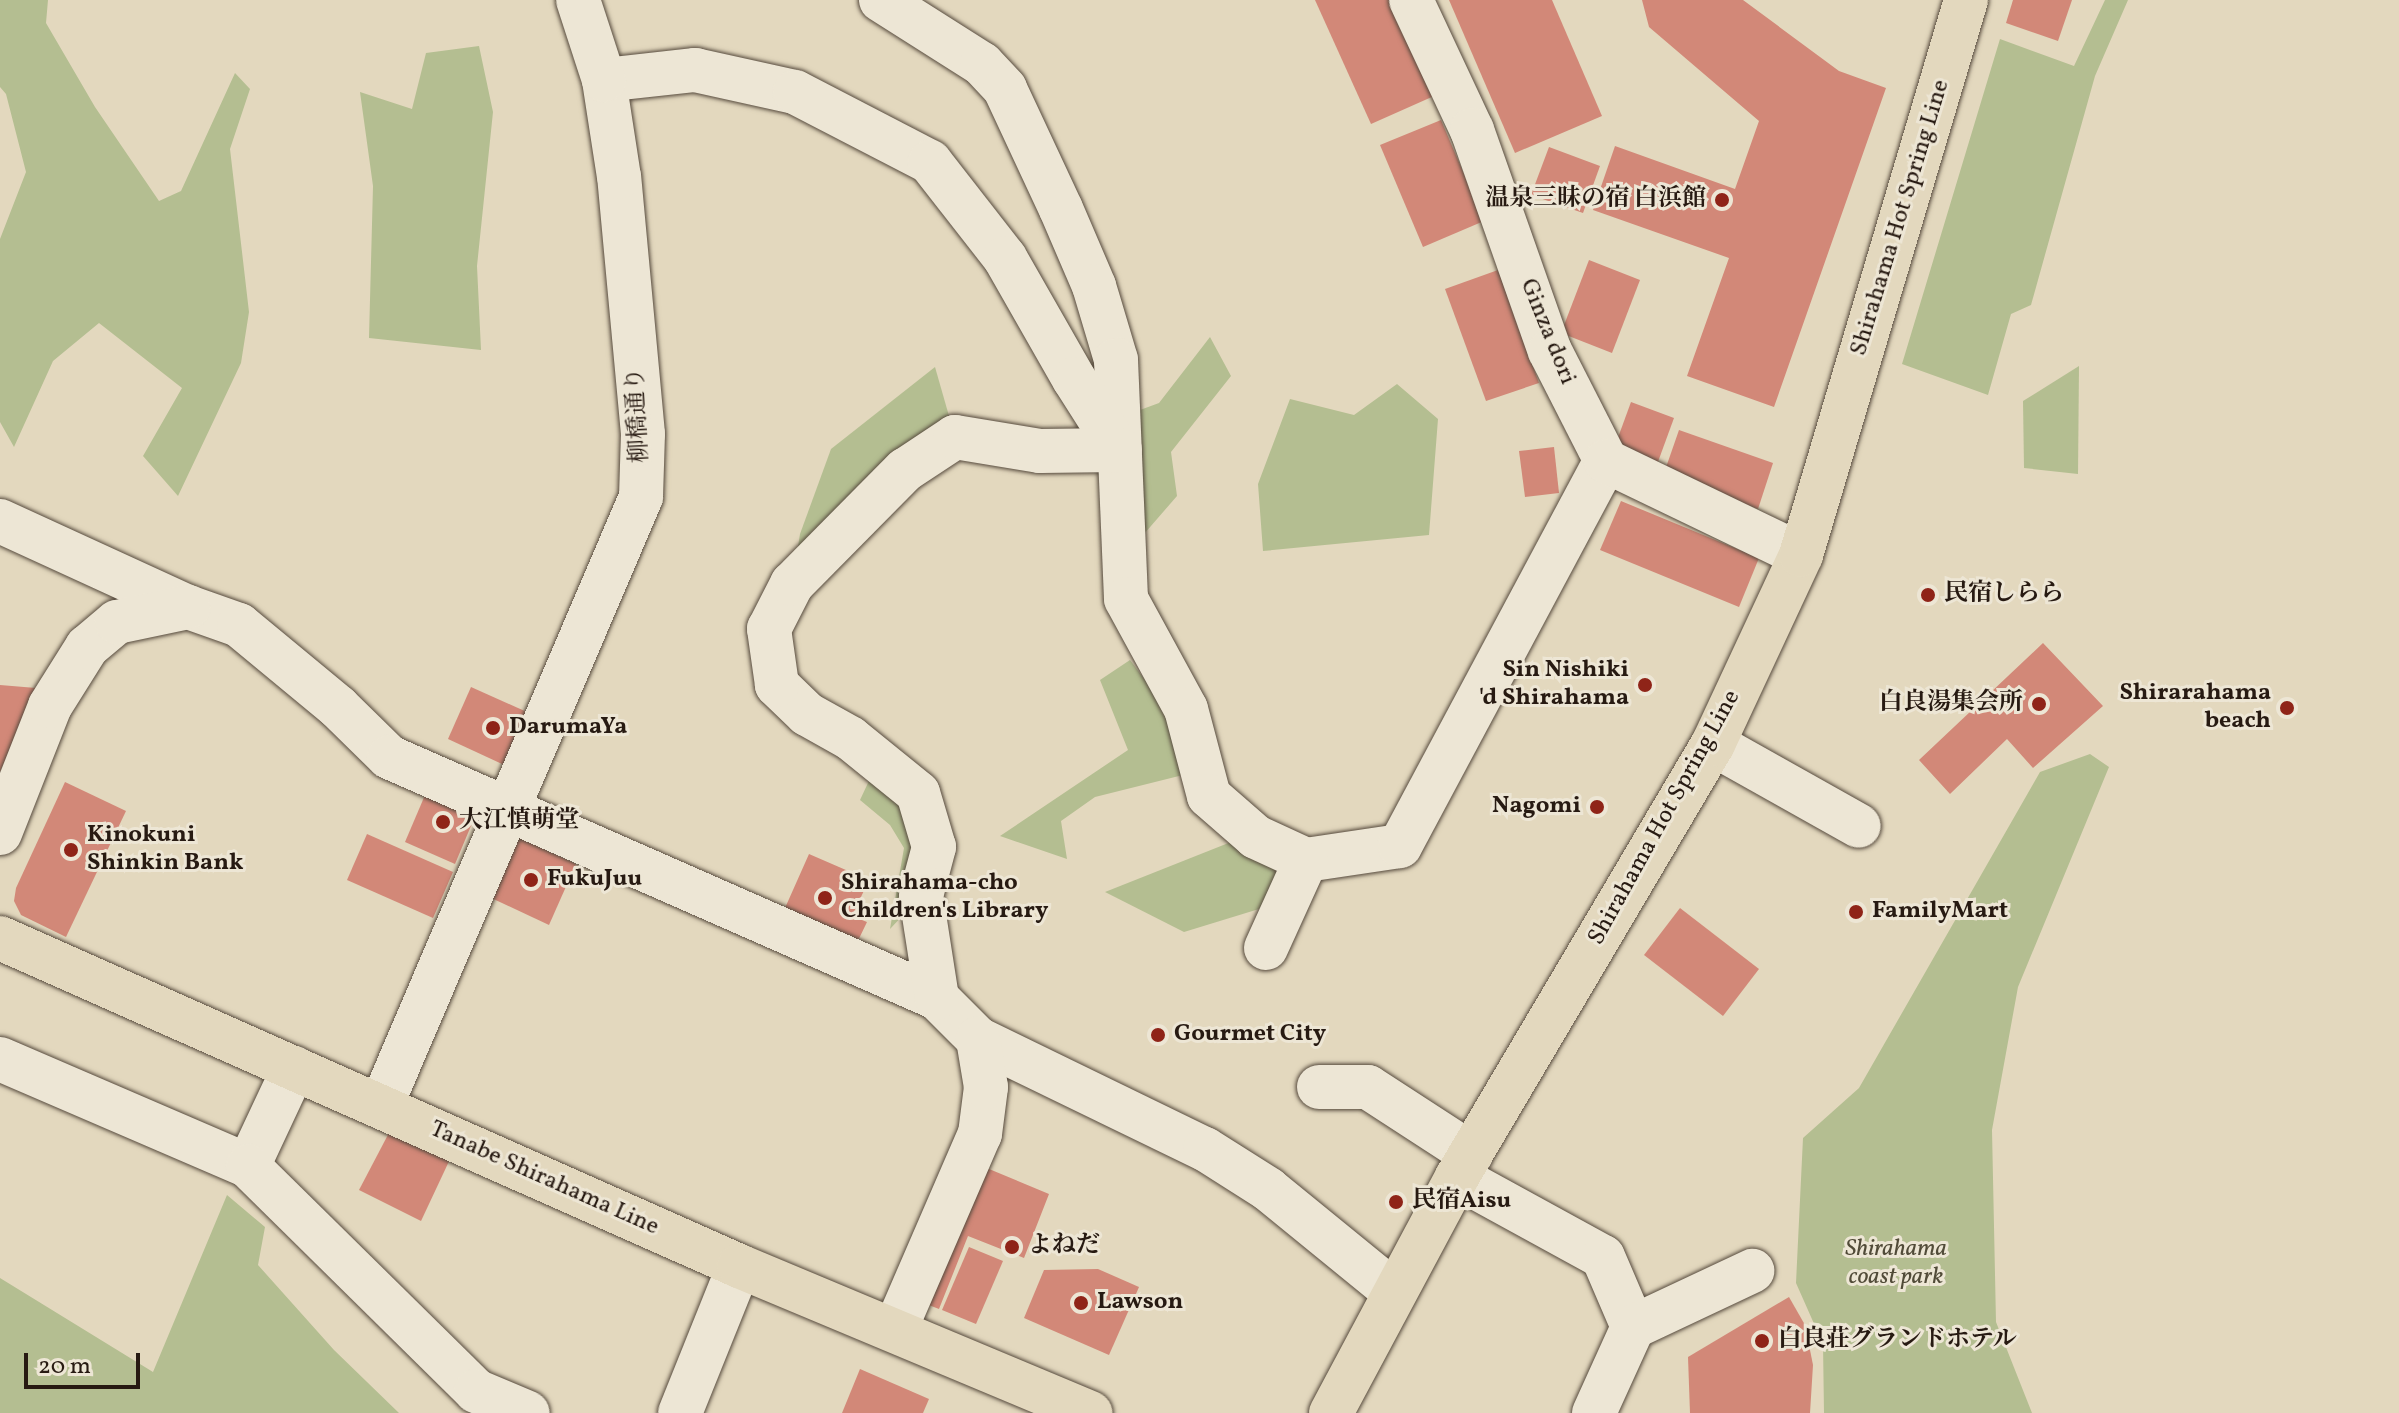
<!DOCTYPE html>
<html>
<head>
<meta charset="utf-8">
<style>
	body { margin:0 }
	#map { position:relative; width:2399px; height:1413px; overflow:hidden; background:#e3d8be; font-family:Vollkorn,"Noto Serif JP",serif }
	div>[style] { position:absolute }
	.green>* { inset:0; background:#b4be91 }
	.building>* { inset:0; background:#d28878 }
	.roads { filter:drop-shadow(0 0 2px #564a3d) drop-shadow(0 0 2px #564a3d) }
	.minor>* { height:44px; margin:-22px; padding:0 22px; transform-origin:22px; border-radius:22px; background:#ede6d5 }
	.major>* { height:44px; margin:-22px; padding:0 22px; transform-origin:22px; border-radius:22px; background:#e3d8be }
	.dots>* { width:22px; height:22px; translate:-50% -50%; box-sizing:border-box; border:4px solid #ede6d5; border-radius:50% }
	span { translate:-50% -50%; white-space:nowrap; text-align:center; line-height:1.15; -webkit-text-stroke:6px #ede6d5; paint-order:stroke }
	.poi-label { font-size:24px; color:#271a12; font-weight:700 }
	.right { translate:-100% -50%; text-align:right }
	.left { translate:0 -50%; text-align:left }
	.street-label { font-size:24px; color:#271a12 }
	.park-label { font-size:24px; color:#514b38; font-style:italic }
	.scale { position:absolute; left:24px; top:1353px; width:116px; height:36px; box-sizing:border-box; border:4px solid #271a12; border-top:0; padding-left:10px; font-size:24px; line-height:28px; white-space:nowrap; color:#271a12; -webkit-text-stroke:6px #ede6d5; paint-order:stroke }
</style>
</head>
<body>
<div id="map">
	<div class="green">
		<i style="clip-path:polygon(0 0,48px 0,46px 23px,95px 107px,159px 201px,181px 191px,235px 73px,250px 89px,230px 149px,249px 312px,241px 363px,178px 496px,143px 456px,182px 388px,99px 323px,53px 361px,14px 447px,0 422px,0 239px,26px 172px,6px 94px,0 87px)"></i>
		<i style="clip-path:polygon(2105px 0,2128px 0,2095px 76px,2031px 305px,2011px 314px,1988px 395px,1902px 364px,2000px 39px,2074px 66px)"></i>
		<i style="clip-path:polygon(479px 46px,493px 112px,477px 266px,481px 350px,369px 338px,373px 186px,360px 92px,412px 109px,426px 53px)"></i>
		<i style="clip-path:polygon(1210px 337px,1231px 376px,1171px 452px,1177px 496px,1131px 549px,1140px 410px,1159px 403px)"></i>
		<i style="clip-path:polygon(2079px 366px,2078px 474px,2024px 468px,2023px 401px)"></i>
		<i style="clip-path:polygon(935px 367px,955px 437px,792px 584px,800px 534px,831px 449px)"></i>
		<i style="clip-path:polygon(1397px 384px,1438px 419px,1429px 535px,1263px 551px,1258px 484px,1290px 399px,1354px 415px)"></i>
		<i style="clip-path:polygon(1130px 660px,1172px 716px,1183px 775px,1095px 797px,1061px 821px,1067px 859px,1000px 836px,1128px 750px,1100px 680px)"></i>
		<i style="clip-path:polygon(2090px 754px,2109px 767px,2018px 987px,1992px 1130px,1996px 1322px,2032px 1413px,1824px 1413px,1823px 1344px,1796px 1283px,1803px 1138px,1859px 1088px,2040px 772px)"></i>
		<i style="clip-path:polygon(875px 768px,918px 793px,921px 896px,890px 929px,904px 848px,890px 825px,860px 800px)"></i>
		<i style="clip-path:polygon(1236px 840px,1283px 868px,1259px 909px,1184px 932px,1105px 892px)"></i>
		<i style="clip-path:polygon(227px 1195px,265px 1227px,258px 1265px,334px 1350px,399px 1413px,0 1413px,0 1278px,153px 1372px)"></i>
	</div>
	<div class="building">
		<i style="clip-path:polygon(1315px 0,1391px 0,1434px 96px,1371px 124px)"></i>
		<i style="clip-path:polygon(1449px 0,1552px 0,1602px 116px,1515px 153px)"></i>
		<i style="clip-path:polygon(1642px 0,1743px 0,1839px 71px,1886px 88px,1774px 407px,1687px 376px,1729px 258px,1593px 210px,1615px 146px,1735px 189px,1759px 121px,1649px 27px)"></i>
		<i style="clip-path:polygon(2013px 0,2072px 0,2058px 41px,2006px 23px)"></i>
		<i style="clip-path:polygon(1441px 120px,1484px 221px,1423px 247px,1380px 145px)"></i>
		<i style="clip-path:polygon(1549px 147px,1600px 166px,1583px 213px,1531px 195px)"></i>
		<i style="clip-path:polygon(1589px 260px,1640px 280px,1612px 353px,1561px 333px)"></i>
		<i style="clip-path:polygon(1498px 270px,1539px 383px,1486px 401px,1445px 289px)"></i>
		<i style="clip-path:polygon(1631px 402px,1674px 418px,1655px 470px,1612px 454px)"></i>
		<i style="clip-path:polygon(1679px 430px,1773px 463px,1758px 509px,1663px 476px)"></i>
		<i style="clip-path:polygon(1554px 447px,1559px 493px,1525px 497px,1519px 451px)"></i>
		<i style="clip-path:polygon(1621px 501px,1759px 558px,1739px 607px,1600px 550px)"></i>
		<i style="clip-path:polygon(2043px 643px,2103px 706px,2033px 768px,2007px 739px,1950px 794px,1919px 760px)"></i>
		<i style="clip-path:polygon(0 685px,36px 688px,0 772px)"></i>
		<i style="clip-path:polygon(471px 687px,538px 717px,515px 770px,448px 739px)"></i>
		<i style="clip-path:polygon(431px 781px,481px 802px,455px 864px,405px 842px)"></i>
		<i style="clip-path:polygon(65px 782px,126px 811px,66px 937px,21px 915px,14px 901px,16px 888px)"></i>
		<i style="clip-path:polygon(367px 834px,453px 872px,433px 918px,347px 880px)"></i>
		<i style="clip-path:polygon(513px 835px,576px 864px,549px 925px,487px 896px)"></i>
		<i style="clip-path:polygon(809px 854px,869px 880px,852px 916px,867px 922px,854px 949px,781px 917px)"></i>
		<i style="clip-path:polygon(1680px 908px,1759px 969px,1723px 1016px,1644px 955px)"></i>
		<i style="clip-path:polygon(391px 1129px,451px 1157px,421px 1221px,359px 1190px)"></i>
		<i style="clip-path:polygon(977px 1164px,1049px 1194px,1024px 1258px,968px 1236px,939px 1309px,921px 1302px)"></i>
		<i style="clip-path:polygon(969px 1247px,1003px 1261px,976px 1324px,942px 1310px)"></i>
		<i style="clip-path:polygon(1098px 1269px,1139px 1287px,1109px 1355px,1024px 1318px,1044px 1270px)"></i>
		<i style="clip-path:polygon(1789px 1297px,1805px 1325px,1813px 1365px,1810px 1413px,1690px 1413px,1688px 1357px)"></i>
		<i style="clip-path:polygon(860px 1369px,929px 1399px,923px 1413px,842px 1413px)"></i>
	</div>
	<div class="roads">
		<div class="minor">
			<i style="left:881px;top:0;width:120px;rotate:32.4deg"></i>
			<i style="left:982px;top:64px;width:34px;rotate:47deg"></i>
			<i style="left:1005px;top:89px;width:132px;rotate:65deg"></i>
			<i style="left:1061px;top:209px;width:84px;rotate:66.8deg"></i>
			<i style="left:1094px;top:286px;width:77px;rotate:73.4deg"></i>
			<i style="left:1116px;top:360px;width:239px;rotate:87.6deg"></i>
			<i style="left:1126px;top:599px;width:125px;rotate:61.4deg"></i>
			<i style="left:1186px;top:709px;width:90px;rotate:75.2deg"></i>
			<i style="left:1209px;top:796px;width:62px;rotate:41.1deg"></i>
			<i style="left:1256px;top:837px;width:55px;rotate:24.7deg"></i>
			<i style="left:1306px;top:860px;width:95px;rotate:-8.5deg"></i>
			<i style="left:1400px;top:846px;width:437px;rotate:-61.9deg"></i>
			<i style="left:1411px;top:0;width:144px;rotate:64.9deg"></i>
			<i style="left:1472px;top:130px;width:234px;rotate:70.6deg"></i>
			<i style="left:1550px;top:351px;width:123px;rotate:63deg"></i>
			<i style="left:1606px;top:461px;width:216px;rotate:25.7deg"></i>
			<i style="left:604px;top:80px;width:92px;rotate:-6.3deg"></i>
			<i style="left:695px;top:70px;width:102px;rotate:12.4deg"></i>
			<i style="left:795px;top:92px;width:152px;rotate:27.4deg"></i>
			<i style="left:930px;top:162px;width:122px;rotate:52deg"></i>
			<i style="left:1005px;top:258px;width:139px;rotate:60.3deg"></i>
			<i style="left:1074px;top:379px;width:82px;rotate:57.5deg"></i>
			<i style="left:0;top:521px;width:207px;rotate:24.6deg"></i>
			<i style="left:188px;top:607px;width:54px;rotate:19.4deg"></i>
			<i style="left:239px;top:625px;width:129px;rotate:39.6deg"></i>
			<i style="left:338px;top:707px;width:71px;rotate:44.4deg"></i>
			<i style="left:389px;top:757px;width:599px;rotate:23.74deg"></i>
			<i style="left:937px;top:998px;width:58px;rotate:45deg"></i>
			<i style="left:978px;top:1039px;width:252px;rotate:25.9deg"></i>
			<i style="left:1205px;top:1149px;width:75px;rotate:32.4deg"></i>
			<i style="left:1268px;top:1189px;width:161px;rotate:39.2deg"></i>
			<i style="left:1713px;top:744px;width:167px;rotate:29.3deg"></i>
			<i style="left:0;top:833px;width:136px;rotate:-68.5deg"></i>
			<i style="left:50px;top:706px;width:70px;rotate:-57.9deg"></i>
			<i style="left:87px;top:647px;width:39px;rotate:-40deg"></i>
			<i style="left:117px;top:622px;width:73px;rotate:-11.9deg"></i>
			<i style="left:1266px;top:948px;width:97px;rotate:-65.6deg"></i>
			<i style="left:937px;top:998px;width:103px;rotate:-98.9deg"></i>
			<i style="left:921px;top:896px;width:51px;rotate:-75.1deg"></i>
			<i style="left:934px;top:847px;width:56px;rotate:-106.5deg"></i>
			<i style="left:918px;top:793px;width:87px;rotate:-141deg"></i>
			<i style="left:850px;top:738px;width:49px;rotate:-150.8deg"></i>
			<i style="left:807px;top:714px;width:42px;rotate:-136deg"></i>
			<i style="left:777px;top:685px;width:57px;rotate:-98.1deg"></i>
			<i style="left:769px;top:629px;width:51px;rotate:-62.9deg"></i>
			<i style="left:792px;top:584px;width:161px;rotate:-45.3deg"></i>
			<i style="left:905px;top:470px;width:60px;rotate:-33.4deg"></i>
			<i style="left:955px;top:437px;width:86px;rotate:9.4deg"></i>
			<i style="left:1040px;top:451px;width:80px;rotate:-0.7deg"></i>
			<i style="left:0;top:1059px;width:270px;rotate:23.3deg"></i>
			<i style="left:294px;top:1068px;width:108px;rotate:115.1deg"></i>
			<i style="left:248px;top:1166px;width:320px;rotate:44.6deg"></i>
			<i style="left:476px;top:1391px;width:56px;rotate:22.9deg"></i>
			<i style="left:1319px;top:1087px;width:49px"></i>
			<i style="left:1368px;top:1087px;width:123px;rotate:33deg"></i>
			<i style="left:381px;top:1106px;width:662px;rotate:-66.88deg"></i>
			<i style="left:641px;top:497px;width:63px;rotate:-88.2deg"></i>
			<i style="left:643px;top:434px;width:258px;rotate:-95.3deg"></i>
			<i style="left:619px;top:177px;width:98px;rotate:-98.8deg"></i>
			<i style="left:604px;top:80px;width:84px;rotate:-108deg"></i>
			<i style="left:1457px;top:1177px;width:166px;rotate:28.7deg"></i>
			<i style="left:1603px;top:1257px;width:76px;rotate:66.8deg"></i>
			<i style="left:895px;top:1330px;width:214px;rotate:-66.6deg"></i>
			<i style="left:980px;top:1134px;width:47px;rotate:-82.7deg"></i>
			<i style="left:986px;top:1087px;width:49px;rotate:-99.5deg"></i>
			<i style="left:680px;top:1413px;width:158px;rotate:-68.1deg"></i>
			<i style="left:1594px;top:1413px;width:94px;rotate:-65.6deg"></i>
			<i style="left:1633px;top:1327px;width:132px;rotate:-25.2deg"></i>
		</div>
		<div class="major">
			<i style="left:0;top:938px;width:809px;rotate:23.93deg"></i>
			<i style="left:739px;top:1266px;width:381px;rotate:22.7deg"></i>
			<i style="left:1331px;top:1413px;width:268px;rotate:-61.9deg"></i>
			<i style="left:1457px;top:1177px;width:503px;rotate:-59.41deg"></i>
			<i style="left:1713px;top:744px;width:208px;rotate:-65deg"></i>
			<i style="left:1801px;top:555px;width:579px;rotate:-73.44deg"></i>
		</div>
	</div>
	<div class="dots">
		<i style="left:1722px;top:200px;background:#8f2418"></i>
		<i style="left:1928px;top:595px;background:#8f2418"></i>
		<i style="left:1645px;top:685px;background:#8f2418"></i>
		<i style="left:2039px;top:704px;background:#8f2418"></i>
		<i style="left:2287px;top:708px;background:#8f2418"></i>
		<i style="left:493px;top:728px;background:#8f2418"></i>
		<i style="left:1597px;top:807px;background:#8f2418"></i>
		<i style="left:443px;top:822px;background:#8f2418"></i>
		<i style="left:71px;top:850px;background:#8f2418"></i>
		<i style="left:531px;top:880px;background:#8f2418"></i>
		<i style="left:825px;top:898px;background:#8f2418"></i>
		<i style="left:1856px;top:912px;background:#8f2418"></i>
		<i style="left:1158px;top:1035px;background:#8f2418"></i>
		<i style="left:1396px;top:1202px;background:#8f2418"></i>
		<i style="left:1012px;top:1247px;background:#8f2418"></i>
		<i style="left:1081px;top:1303px;background:#8f2418"></i>
		<i style="left:1762px;top:1341px;background:#8f2418"></i>
	</div>
	<div class="poi-label">
		<span class="right" style="left:1706px;top:200px">温泉三昧の宿 白浜館</span>
		<span class="left" style="left:1944px;top:595px">民宿しらら</span>
		<span class="right" style="left:1629px;top:685px">Sin Nishiki<br>'d Shirahama</span>
		<span class="right" style="left:2271px;top:708px">Shirarahama<br>beach</span>
		<span class="right" style="left:2023px;top:704px">白良湯集会所</span>
		<span class="left" style="left:509px;top:728px">DarumaYa</span>
		<span class="right" style="left:1581px;top:807px">Nagomi</span>
		<span class="left" style="left:459px;top:822px">大江慎萌堂</span>
		<span class="left" style="left:87px;top:850px">Kinokuni<br>Shinkin Bank</span>
		<span class="left" style="left:547px;top:880px">FukuJuu</span>
		<span class="left" style="left:841px;top:898px">Shirahama-cho<br>Children's Library</span>
		<span class="left" style="left:1872px;top:912px">FamilyMart</span>
		<span class="left" style="left:1174px;top:1035px">Gourmet City</span>
		<span class="left" style="left:1412px;top:1202px">民宿Aisu</span>
		<span class="left" style="left:1028px;top:1247px">よねだ</span>
		<span class="left" style="left:1097px;top:1303px">Lawson</span>
		<span class="left" style="left:1778px;top:1341px">白良荘グランドホテル</span>
	</div>
	<div class="street-label">
		<span style="left:1901px;top:218px;rotate:-73deg">Shirahama Hot Spring Line</span>
		<span style="left:1547px;top:332px;rotate:68deg">Ginza dori</span>
		<span style="left:639px;top:415px;rotate:-93deg">柳橋通り</span>
		<span style="left:1665px;top:818px;rotate:-61deg">Shirahama Hot Spring Line</span>
		<span style="left:544px;top:1179px;rotate:24deg">Tanabe Shirahama Line</span>
	</div>
	<div class="park-label">
		<span style="left:1896px;top:1264px">Shirahama<br>coast park</span>
	</div>
	<div class="scale">20 m</div>
</div>
</body>
</html>
